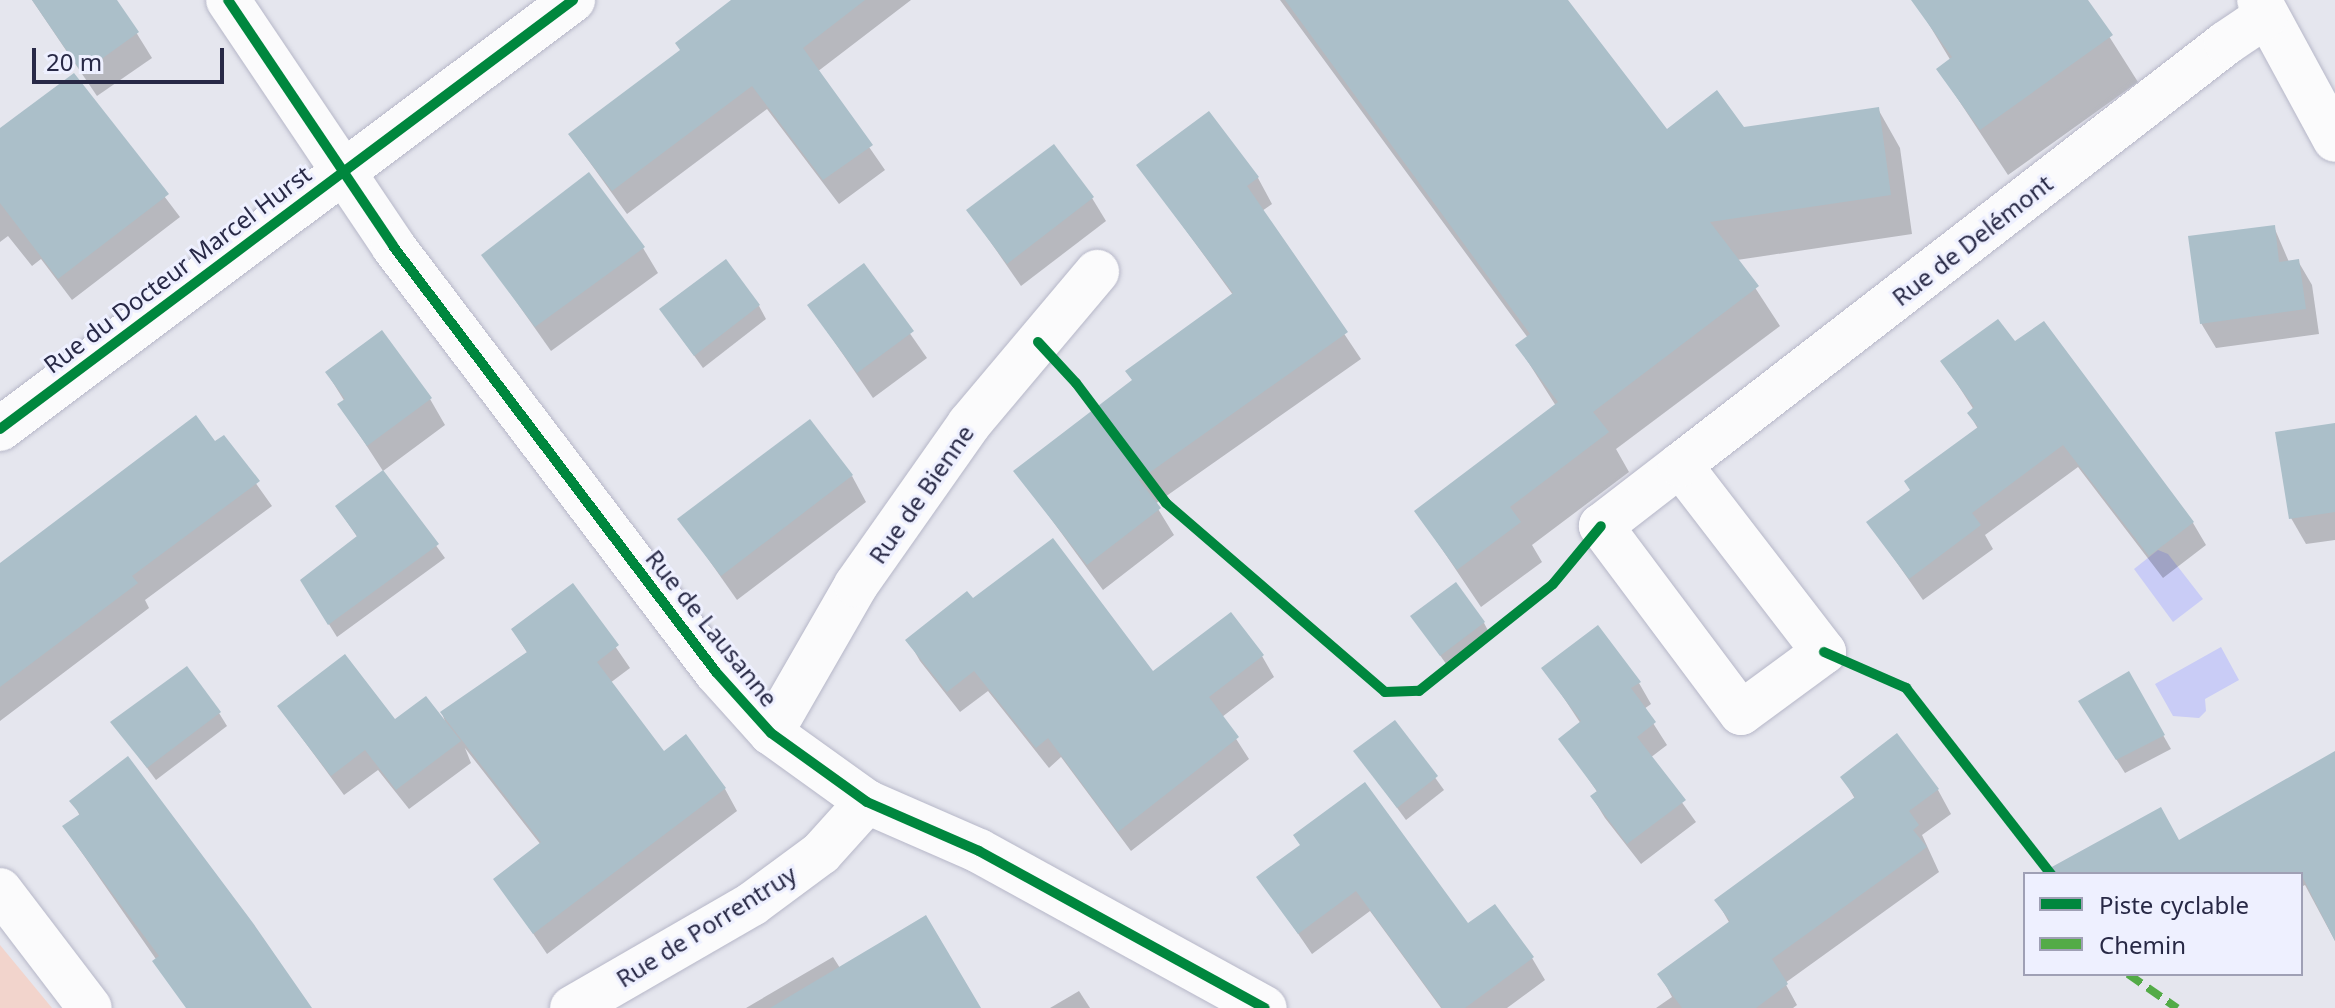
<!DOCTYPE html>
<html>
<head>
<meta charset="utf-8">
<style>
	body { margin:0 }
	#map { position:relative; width:2335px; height:1008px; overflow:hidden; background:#e5e6ee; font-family:"Noto Sans",sans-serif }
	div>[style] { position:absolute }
	.green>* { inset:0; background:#f2d4cc }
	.water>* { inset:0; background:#c9ccf6 }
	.shadow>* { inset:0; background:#0003 }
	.building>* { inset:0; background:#abbfc9 }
	.roads { filter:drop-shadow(0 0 2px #b6b7c8) drop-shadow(0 0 2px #b6b7c8) }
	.minor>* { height:44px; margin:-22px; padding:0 22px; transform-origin:22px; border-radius:22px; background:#fbfbfc }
	.quiet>* { height:8px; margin-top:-4px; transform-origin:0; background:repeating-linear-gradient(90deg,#53ab47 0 16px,transparent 0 24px) }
	.cycleway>* { height:10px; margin:-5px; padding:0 5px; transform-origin:5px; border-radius:5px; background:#00873e }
	span { translate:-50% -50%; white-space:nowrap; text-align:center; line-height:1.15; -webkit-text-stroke:6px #eef0ff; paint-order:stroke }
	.street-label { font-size:24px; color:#282946 }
	.legend { position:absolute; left:2023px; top:872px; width:280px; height:104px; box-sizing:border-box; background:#eef0ff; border:2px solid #9fa0b5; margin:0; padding:10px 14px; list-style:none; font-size:24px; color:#282946 }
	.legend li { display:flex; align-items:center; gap:16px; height:40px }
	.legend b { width:40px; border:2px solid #9fa0b5 }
	.scale { position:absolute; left:32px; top:48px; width:192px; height:36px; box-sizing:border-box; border:4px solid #282946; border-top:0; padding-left:10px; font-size:24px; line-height:28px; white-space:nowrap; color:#282946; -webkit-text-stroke:6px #eef0ff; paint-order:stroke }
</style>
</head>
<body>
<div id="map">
	<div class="green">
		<i style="clip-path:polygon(0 945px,52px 1008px,0 1008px)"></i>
	</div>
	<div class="water">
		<i style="clip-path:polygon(2158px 550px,2168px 554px,2203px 599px,2173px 622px,2134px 569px)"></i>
		<i style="clip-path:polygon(2221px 647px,2239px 680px,2205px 699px,2206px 711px,2199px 718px,2173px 716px,2155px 684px)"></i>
	</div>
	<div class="shadow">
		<i style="clip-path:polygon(32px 0,116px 0,152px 58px,97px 96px)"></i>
		<i style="clip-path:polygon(735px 0,911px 0,817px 72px,885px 170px,839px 204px,767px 109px,627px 214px,570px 135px,682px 51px)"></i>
		<i style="clip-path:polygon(1280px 0,1566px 0,1666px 132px,1744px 129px,1878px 109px,1900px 148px,1912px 234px,1737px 260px,1780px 326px,1616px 449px,1629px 472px,1532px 545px,1542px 562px,1481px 607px,1417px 512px,1556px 406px,1518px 346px,1528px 338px)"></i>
		<i style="clip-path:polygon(1920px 0,2086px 0,2138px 82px,2008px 175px,1938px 69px,1951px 61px,1916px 3px)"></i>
		<i style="clip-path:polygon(73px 76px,180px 217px,72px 300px,41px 259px,32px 266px,8px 236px,0 242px,0 130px)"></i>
		<i style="clip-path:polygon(1209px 113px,1258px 178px,1272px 204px,1262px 211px,1361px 359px,1155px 504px,1174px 535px,1103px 590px,1016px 471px,1133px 381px,1233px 295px,1139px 166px)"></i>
		<i style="clip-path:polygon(1092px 198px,1106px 221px,1021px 286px,969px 211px)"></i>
		<i style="clip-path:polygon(2274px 227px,2289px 262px,2298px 261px,2312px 285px,2319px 334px,2216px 348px,2201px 323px)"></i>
		<i style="clip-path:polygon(643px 248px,658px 273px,551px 351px,484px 256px)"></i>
		<i style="clip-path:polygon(863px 266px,927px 358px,873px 398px,809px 305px)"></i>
		<i style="clip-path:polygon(759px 306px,766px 319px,703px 368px,661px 310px)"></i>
		<i style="clip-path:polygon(2015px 344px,2193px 523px,2206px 545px,2163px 578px,2078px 467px,1985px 535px,1993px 549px,1923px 600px,1869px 523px,1912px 492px,1978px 429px,1969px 413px,1974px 410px,1943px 362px)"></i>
		<i style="clip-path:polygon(327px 373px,430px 399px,445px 425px,383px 471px,340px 405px,345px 402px)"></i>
		<i style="clip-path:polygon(2335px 425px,2335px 540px,2306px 544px,2291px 518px)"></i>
		<i style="clip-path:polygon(223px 437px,272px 506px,145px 600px,149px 608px,0 721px,0 565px)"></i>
		<i style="clip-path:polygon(383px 472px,445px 558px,337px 637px,310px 594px,358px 538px,337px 507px)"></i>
		<i style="clip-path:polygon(852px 476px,866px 502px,737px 600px,680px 519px)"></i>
		<i style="clip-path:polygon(573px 585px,630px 668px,610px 683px,664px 754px,725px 789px,737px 811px,547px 954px,496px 879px,541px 845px,465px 748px,471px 763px,409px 809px,378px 770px,344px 795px,279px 707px,447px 727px,442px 713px,528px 654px,513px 630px)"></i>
		<i style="clip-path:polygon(973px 601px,1153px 674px,1262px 656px,1274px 677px,1222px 717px,1249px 759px,1131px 851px,1061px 757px,1049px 768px,988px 691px,960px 712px,920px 661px,908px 640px)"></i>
		<i style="clip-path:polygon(1413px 617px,1484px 623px,1491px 636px,1449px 668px)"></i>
		<i style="clip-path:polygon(1544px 668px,1639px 683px,1651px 704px,1644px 709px,1667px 745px,1650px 758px,1696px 822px,1641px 864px,1605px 818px,1592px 797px,1598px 793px,1561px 739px,1581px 724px)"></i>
		<i style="clip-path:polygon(2128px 674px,2171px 749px,2125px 773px,2088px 715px)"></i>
		<i style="clip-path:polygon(219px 713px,227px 726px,156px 780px,113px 722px)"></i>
		<i style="clip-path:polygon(1395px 722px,1444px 790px,1406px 820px,1356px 752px)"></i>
		<i style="clip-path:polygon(2335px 754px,2335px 941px,2305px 885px,2301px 887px,2301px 874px,2109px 874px,2179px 842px)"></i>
		<i style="clip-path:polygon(1843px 778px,1938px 790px,1951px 814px,1922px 835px,1939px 872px,1785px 983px,1797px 1005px,1793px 1008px,1656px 1008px,1672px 997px,1660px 975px,1730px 924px,1717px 901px,1855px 799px)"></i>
		<i style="clip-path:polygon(72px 801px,310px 1008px,190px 1008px,64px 827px,80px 816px)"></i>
		<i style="clip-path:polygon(1302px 846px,1532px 958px,1545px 980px,1507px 1008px,1441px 1008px,1370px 911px,1312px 954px,1259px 877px)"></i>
		<i style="clip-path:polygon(833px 957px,840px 968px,973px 1008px,746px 1008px)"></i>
		<i style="clip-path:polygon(1079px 991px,1090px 1008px,1050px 1008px)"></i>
	</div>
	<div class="building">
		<i style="clip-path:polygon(32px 0,117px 0,139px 32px,82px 73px)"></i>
		<i style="clip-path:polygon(731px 0,865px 0,803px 48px,873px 145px,823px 180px,752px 86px,612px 191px,568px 134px,680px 50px,675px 43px)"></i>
		<i style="clip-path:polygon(1285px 0,1568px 0,1667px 129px,1717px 90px,1744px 127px,1879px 107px,1891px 195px,1710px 222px,1759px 286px,1593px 412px,1609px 432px,1510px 507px,1521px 522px,1457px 570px,1414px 511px,1558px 402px,1515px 345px,1530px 334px)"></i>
		<i style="clip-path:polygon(1911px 0,2088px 0,2113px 35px,1980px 130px,1936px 69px,1952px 57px)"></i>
		<i style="clip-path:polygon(74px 73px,169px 194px,58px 279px,0 203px,0 128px)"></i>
		<i style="clip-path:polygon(1209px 111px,1259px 177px,1247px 186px,1348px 332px,1139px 480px,1161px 508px,1087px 565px,1013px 471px,1132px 380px,1125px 371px,1233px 293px,1136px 165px)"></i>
		<i style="clip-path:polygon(1054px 144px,1094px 197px,1007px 264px,966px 210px)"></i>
		<i style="clip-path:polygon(589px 172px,645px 247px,535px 327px,481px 255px)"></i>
		<i style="clip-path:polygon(2275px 225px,2279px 262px,2299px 259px,2306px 309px,2200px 324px,2188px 236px)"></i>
		<i style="clip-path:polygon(726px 259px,760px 305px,694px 356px,659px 309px)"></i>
		<i style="clip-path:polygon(864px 263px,914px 331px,857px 373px,807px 305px)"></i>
		<i style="clip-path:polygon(1998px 319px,2015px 341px,2044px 321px,2194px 522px,2149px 556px,2063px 445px,1972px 513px,1981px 525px,1909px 579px,1866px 522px,1910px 490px,1904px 481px,1978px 427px,1967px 413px,1974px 407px,1940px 361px)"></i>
		<i style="clip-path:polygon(382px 330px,432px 398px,367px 446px,337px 404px,345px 399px,325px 372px)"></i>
		<i style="clip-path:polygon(196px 415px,215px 441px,224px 435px,260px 481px,132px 576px,138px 583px,0 687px,0 563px)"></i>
		<i style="clip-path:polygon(810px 419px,853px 475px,721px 576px,677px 519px)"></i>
		<i style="clip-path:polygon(2335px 423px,2335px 512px,2289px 519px,2275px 432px)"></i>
		<i style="clip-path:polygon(383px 470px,439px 544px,328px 625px,300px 580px,357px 536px,335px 506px)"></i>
		<i style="clip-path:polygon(1053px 538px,1153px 671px,1231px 612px,1264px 655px,1209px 697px,1239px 737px,1118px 832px,1048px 738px,1036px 748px,974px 671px,947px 692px,905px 640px,967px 591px,973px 598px)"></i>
		<i style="clip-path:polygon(1456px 582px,1485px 622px,1440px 656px,1410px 616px)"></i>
		<i style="clip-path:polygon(573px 583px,619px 645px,597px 662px,664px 751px,686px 734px,726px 788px,533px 934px,493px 879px,541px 842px,440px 712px,527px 652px,511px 629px)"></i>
		<i style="clip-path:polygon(1598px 625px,1641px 682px,1631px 688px,1656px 722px,1637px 737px,1686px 800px,1627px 844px,1590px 796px,1597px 791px,1558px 739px,1581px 721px,1541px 668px)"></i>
		<i style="clip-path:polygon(345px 654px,395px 719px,426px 696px,461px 741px,396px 790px,365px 750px,331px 776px,277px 706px)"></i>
		<i style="clip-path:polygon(187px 666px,221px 712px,147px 768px,110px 722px)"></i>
		<i style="clip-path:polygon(2129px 671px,2165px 735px,2116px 760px,2078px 701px)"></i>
		<i style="clip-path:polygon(1395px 720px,1438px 776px,1397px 808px,1353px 751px)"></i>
		<i style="clip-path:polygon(1897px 733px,1939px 789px,1909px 811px,1919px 825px,1913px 830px,1927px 847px,1772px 959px,1788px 984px,1756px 1008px,1682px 1008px,1657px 974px,1730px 921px,1714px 900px,1855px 797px,1840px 777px)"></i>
		<i style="clip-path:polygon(2335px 751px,2335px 941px,2301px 874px,2039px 874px,2161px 807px,2179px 840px)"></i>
		<i style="clip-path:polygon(128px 756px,253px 923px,312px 1008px,186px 1008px,152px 961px,159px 956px,62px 826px,80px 814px,69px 801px)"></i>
		<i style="clip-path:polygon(1365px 782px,1468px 923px,1495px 904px,1534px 957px,1465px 1008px,1442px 1008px,1356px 891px,1298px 934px,1256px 877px,1300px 845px,1293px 835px)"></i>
		<i style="clip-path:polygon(926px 915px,981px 1008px,770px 1008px,886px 939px)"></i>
	</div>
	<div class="roads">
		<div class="minor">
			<i style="left:228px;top:0;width:296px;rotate:56.1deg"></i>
			<i style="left:393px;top:246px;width:535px;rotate:52.83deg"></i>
			<i style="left:716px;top:672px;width:82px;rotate:48deg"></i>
			<i style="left:771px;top:733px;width:118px;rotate:35.7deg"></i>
			<i style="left:867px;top:802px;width:122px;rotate:23.6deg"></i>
			<i style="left:979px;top:851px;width:326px;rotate:28.8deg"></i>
			<i style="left:2259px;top:0;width:159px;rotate:61.5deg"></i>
			<i style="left:0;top:429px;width:716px;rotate:-36.82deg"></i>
			<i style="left:1680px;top:465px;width:236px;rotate:52.4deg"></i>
			<i style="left:1824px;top:652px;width:103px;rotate:143.7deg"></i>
			<i style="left:1741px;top:713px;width:234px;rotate:-126.8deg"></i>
			<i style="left:1601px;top:526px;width:100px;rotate:-37.7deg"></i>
			<i style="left:1680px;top:465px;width:690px;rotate:-37.7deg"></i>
			<i style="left:2226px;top:43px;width:48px;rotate:-34deg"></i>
			<i style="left:771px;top:733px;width:171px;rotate:-60.1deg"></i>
			<i style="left:856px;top:585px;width:197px;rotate:-54.9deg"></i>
			<i style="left:969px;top:424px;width:199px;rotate:-49.9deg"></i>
			<i style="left:0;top:890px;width:148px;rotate:52.7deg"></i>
			<i style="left:572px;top:1008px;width:208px;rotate:-30deg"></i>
			<i style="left:752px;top:904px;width:86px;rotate:-36.5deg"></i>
			<i style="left:821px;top:853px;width:69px;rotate:-48deg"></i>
		</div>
	</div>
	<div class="quiet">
		<i style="left:2128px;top:974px;width:60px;rotate:34.8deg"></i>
	</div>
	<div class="cycleway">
		<i style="left:228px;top:0;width:296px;rotate:56.1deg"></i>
		<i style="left:393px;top:246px;width:535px;rotate:52.83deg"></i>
		<i style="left:716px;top:672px;width:82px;rotate:48deg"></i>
		<i style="left:771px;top:733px;width:118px;rotate:35.7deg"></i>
		<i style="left:867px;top:802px;width:122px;rotate:23.6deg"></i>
		<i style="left:979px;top:851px;width:326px;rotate:28.8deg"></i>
		<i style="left:1038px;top:342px;width:56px;rotate:47.2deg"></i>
		<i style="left:1076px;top:383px;width:150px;rotate:53.1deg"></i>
		<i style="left:1166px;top:503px;width:289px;rotate:40.8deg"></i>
		<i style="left:1385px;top:692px;width:34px;rotate:-2deg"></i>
		<i style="left:1419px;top:691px;width:171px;rotate:-38.6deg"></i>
		<i style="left:1553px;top:584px;width:75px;rotate:-50.4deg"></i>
		<i style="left:0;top:429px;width:716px;rotate:-36.82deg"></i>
		<i style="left:1824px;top:652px;width:90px;rotate:23.7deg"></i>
		<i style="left:1906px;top:688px;width:236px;rotate:52.1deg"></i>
	</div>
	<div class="street-label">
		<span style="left:1972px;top:240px;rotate:-38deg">Rue de Delémont</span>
		<span style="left:177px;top:269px;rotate:-37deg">Rue du Docteur Marcel Hurst</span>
		<span style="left:921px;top:494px;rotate:-55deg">Rue de Bienne</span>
		<span style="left:712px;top:628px;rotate:51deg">Rue de Lausanne</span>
		<span style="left:706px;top:926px;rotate:-32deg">Rue de Porrentruy</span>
	</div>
	<ul class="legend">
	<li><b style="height:10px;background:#00873e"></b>Piste cyclable</li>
	<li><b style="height:10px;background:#53ab47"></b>Chemin</li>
	</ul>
	<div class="scale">20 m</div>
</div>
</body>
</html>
